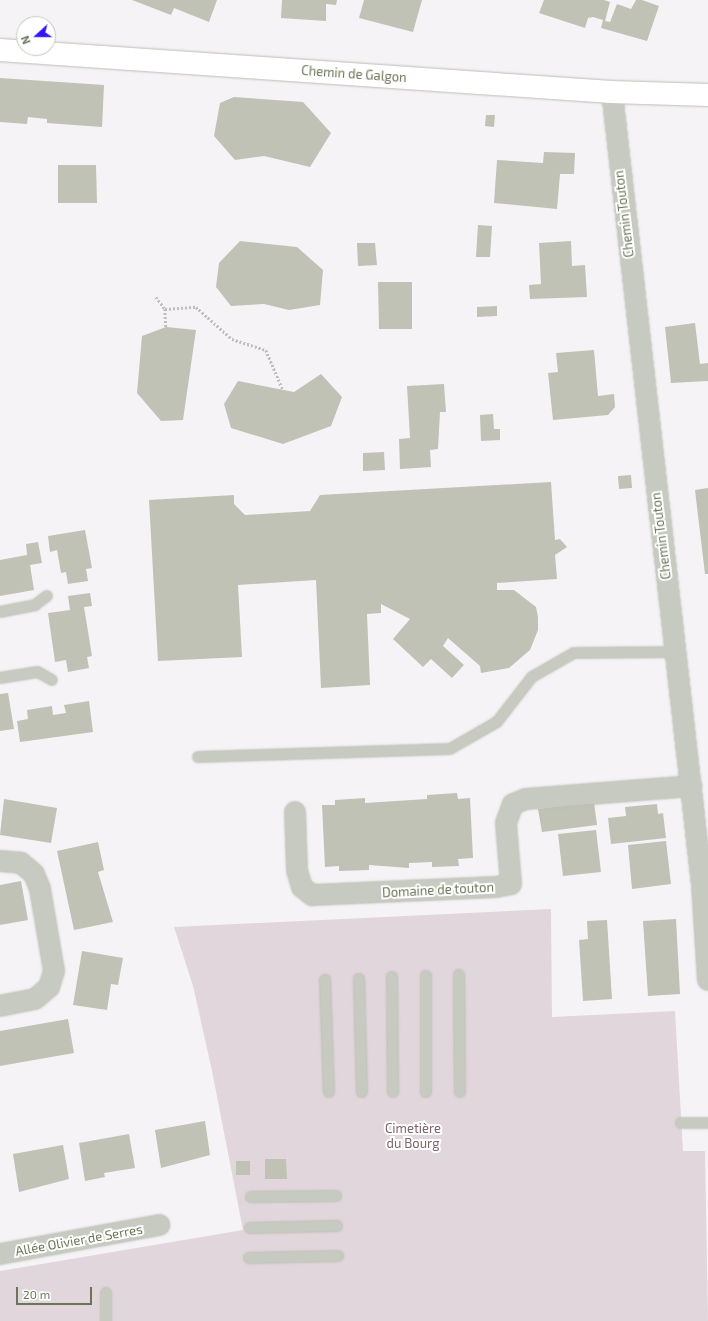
<!DOCTYPE html>
<html>
<head>
<meta charset="utf-8">
<style>
	body { margin:0 }
	#map { position:relative; width:708px; height:1321px; overflow:hidden; background:#f6f3f7; font-family:"Exo 2",sans-serif }
	div>[style] { position:absolute }
	.green>* { inset:0; background:#e1d6db }
	.building>* { inset:0; background:#bfc2b5 }
	.path>* { height:2.5px; margin-top:-1.25px; transform-origin:0; background:repeating-linear-gradient(90deg,#bdc0b9 0 2px,transparent 0 4px) }
	.roads { filter:drop-shadow(0 0 1px #bbbfb3) drop-shadow(0 0 1px #bbbfb3) }
	.service>* { height:10px; margin:-5px; padding:0 5px; transform-origin:5px; border-radius:5px; background:#c7cac1 }
	.minor>* { height:20px; margin:-10px; padding:0 10px; transform-origin:10px; border-radius:10px; background:#c7cac1 }
	.secondary>* { height:22px; margin:-11px; padding:0 11px; transform-origin:11px; border-radius:11px; background:#fff }
	span { translate:-50% -50%; white-space:nowrap; text-align:center; line-height:1.15; -webkit-text-stroke:4px #fff; paint-order:stroke }
	.street-label { font-size:13px; color:#6a7556 }
	.park-label { font-size:13px; color:#7e626a }
	.north { position:absolute; left:16px; top:16px; width:40px; height:40px; box-sizing:border-box; background:#fff; border:1px solid #c3c8bb; border-radius:50%; rotate:249deg; font-size:11px; font-weight:700; line-height:16px; text-align:center; color:#6a7556 }
	.north::after { content:''; display:block; margin:auto; width:14px; height:18px; background:#3314f6; clip-path:polygon(50% 0,100% 100%,50% 72%,0 100%) }
	.scale { position:absolute; left:16px; top:1287px; width:76px; height:18px; box-sizing:border-box; border:2px solid #6a7556; border-top:0; padding-left:5px; font-size:12px; line-height:14px; white-space:nowrap; color:#6a7556; -webkit-text-stroke:3px #fff; paint-order:stroke }
</style>
</head>
<body>
<div id="map">
	<div class="green">
		<i style="clip-path:polygon(551px 909px,552px 1017px,675px 1011px,683px 1151px,705px 1151px,708px 1321px,0 1321px,0 1271px,243px 1230px,212px 1071px,193px 986px,174px 927px)"></i>
	</div>
	<div class="building">
		<i style="clip-path:polygon(132px 0,217px 0,209px 22px,174px 8px,171px 15px)"></i>
		<i style="clip-path:polygon(282px 0,337px 0,336px 5px,326px 4px,326px 21px,281px 18px)"></i>
		<i style="clip-path:polygon(364px 0,422px 0,413px 32px,359px 18px)"></i>
		<i style="clip-path:polygon(544px 0,604px 0,610px 2px,605px 21px,610px 22px,617px 4px,631px 9px,636px 0,642px 0,659px 6px,647px 41px,601px 28px,603px 20px,593px 17px,588px 18px,585px 28px,539px 13px)"></i>
		<i style="clip-path:polygon(0 78px,104px 85px,102px 127px,47px 123px,47px 119px,28px 117px,27px 124px,0 122px)"></i>
		<i style="clip-path:polygon(234px 97px,303px 102px,331px 133px,310px 167px,264px 156px,235px 160px,214px 136px,220px 103px)"></i>
		<i style="clip-path:polygon(486px 115px,495px 115px,494px 127px,485px 126px)"></i>
		<i style="clip-path:polygon(544px 152px,575px 153px,574px 174px,560px 174px,557px 209px,494px 203px,497px 160px,543px 163px)"></i>
		<i style="clip-path:polygon(58px 165px,96px 165px,97px 203px,58px 203px)"></i>
		<i style="clip-path:polygon(478px 225px,492px 226px,490px 257px,476px 257px)"></i>
		<i style="clip-path:polygon(240px 241px,297px 247px,323px 270px,320px 305px,289px 310px,264px 304px,231px 306px,216px 287px,219px 263px)"></i>
		<i style="clip-path:polygon(571px 241px,572px 266px,585px 265px,587px 297px,530px 299px,529px 285px,541px 284px,539px 243px)"></i>
		<i style="clip-path:polygon(357px 243px,375px 243px,377px 265px,358px 266px)"></i>
		<i style="clip-path:polygon(378px 282px,412px 282px,412px 329px,379px 329px)"></i>
		<i style="clip-path:polygon(497px 306px,497px 316px,477px 317px,477px 307px)"></i>
		<i style="clip-path:polygon(695px 323px,700px 364px,708px 363px,708px 381px,671px 383px,665px 327px)"></i>
		<i style="clip-path:polygon(166px 327px,196px 330px,183px 420px,161px 421px,137px 393px,142px 336px)"></i>
		<i style="clip-path:polygon(594px 350px,598px 396px,614px 394px,615px 407px,608px 415px,553px 420px,548px 373px,558px 372px,556px 353px)"></i>
		<i style="clip-path:polygon(321px 374px,342px 397px,331px 426px,283px 444px,231px 428px,224px 404px,238px 381px,294px 392px)"></i>
		<i style="clip-path:polygon(444px 384px,446px 412px,440px 412px,438px 449px,430px 450px,431px 467px,400px 469px,399px 439px,410px 438px,407px 386px)"></i>
		<i style="clip-path:polygon(493px 414px,494px 429px,500px 429px,500px 440px,481px 441px,480px 415px)"></i>
		<i style="clip-path:polygon(384px 452px,385px 470px,363px 471px,363px 453px)"></i>
		<i style="clip-path:polygon(631px 475px,632px 488px,619px 489px,618px 476px)"></i>
		<i style="clip-path:polygon(551px 482px,555px 540px,560px 539px,567px 547px,555px 555px,557px 579px,497px 583px,497px 590px,514px 590px,536px 607px,538px 617px,538px 630px,530px 650px,509px 668px,481px 673px,480px 666px,448px 638px,443px 646px,464px 665px,452px 678px,431px 659px,423px 667px,393px 639px,410px 619px,381px 604px,381px 613px,367px 614px,370px 685px,321px 688px,316px 580px,238px 585px,242px 657px,158px 661px,149px 500px,234px 495px,234px 504px,245px 515px,310px 511px,320px 495px)"></i>
		<i style="clip-path:polygon(708px 488px,708px 574px,705px 574px,695px 490px)"></i>
		<i style="clip-path:polygon(85px 530px,92px 568px,86px 569px,88px 581px,68px 584px,66px 572px,61px 573px,57px 550px,50px 552px,48px 536px)"></i>
		<i style="clip-path:polygon(38px 542px,42px 563px,30px 565px,34px 590px,0 596px,0 560px,27px 555px,26px 544px)"></i>
		<i style="clip-path:polygon(90px 593px,92px 606px,84px 607px,92px 656px,87px 657px,89px 668px,68px 672px,66px 660px,55px 662px,48px 613px,70px 610px,68px 596px)"></i>
		<i style="clip-path:polygon(8px 693px,14px 729px,0 731px,0 694px)"></i>
		<i style="clip-path:polygon(89px 701px,93px 732px,20px 742px,17px 721px,28px 719px,27px 710px,52px 706px,53px 715px,66px 713px,64px 705px)"></i>
		<i style="clip-path:polygon(457px 793px,458px 799px,470px 798px,473px 858px,458px 859px,459px 866px,432px 867px,432px 862px,409px 863px,409px 868px,369px 865px,369px 870px,339px 871px,339px 866px,325px 867px,322px 805px,335px 805px,335px 800px,365px 798px,365px 803px,427px 799px,427px 795px)"></i>
		<i style="clip-path:polygon(4px 799px,57px 808px,51px 843px,0 835px)"></i>
		<i style="clip-path:polygon(594px 802px,597px 825px,542px 832px,538px 809px)"></i>
		<i style="clip-path:polygon(657px 804px,658px 814px,663px 813px,666px 838px,611px 844px,608px 818px,626px 816px,625px 807px)"></i>
		<i style="clip-path:polygon(596px 830px,601px 872px,563px 876px,558px 834px)"></i>
		<i style="clip-path:polygon(666px 841px,671px 884px,632px 889px,628px 845px)"></i>
		<i style="clip-path:polygon(98px 842px,104px 870px,98px 872px,113px 922px,74px 930px,57px 851px)"></i>
		<i style="clip-path:polygon(21px 881px,28px 920px,0 925px,0 885px)"></i>
		<i style="clip-path:polygon(676px 919px,680px 994px,648px 996px,643px 921px)"></i>
		<i style="clip-path:polygon(607px 920px,612px 999px,583px 1001px,579px 940px,588px 939px,587px 921px)"></i>
		<i style="clip-path:polygon(82px 951px,123px 958px,118px 985px,111px 984px,107px 1010px,73px 1005px)"></i>
		<i style="clip-path:polygon(68px 1019px,74px 1053px,0 1066px,0 1031px)"></i>
		<i style="clip-path:polygon(205px 1121px,210px 1155px,161px 1168px,155px 1130px)"></i>
		<i style="clip-path:polygon(129px 1134px,135px 1168px,104px 1173px,105px 1177px,85px 1181px,79px 1143px)"></i>
		<i style="clip-path:polygon(63px 1145px,69px 1179px,19px 1192px,13px 1154px)"></i>
		<i style="clip-path:polygon(265px 1159px,286px 1159px,287px 1179px,265px 1179px)"></i>
		<i style="clip-path:polygon(236px 1161px,250px 1161px,250px 1175px,236px 1175px)"></i>
	</div>
	<div class="path">
		<i style="left:156px;top:297px;width:15px;rotate:53deg"></i>
		<i style="left:165px;top:309px;width:31px;rotate:-4deg"></i>
		<i style="left:196px;top:307px;width:48px;rotate:41.6deg"></i>
		<i style="left:232px;top:339px;width:36px;rotate:18deg"></i>
		<i style="left:266px;top:350px;width:43px;rotate:67deg"></i>
		<i style="left:165px;top:309px;width:18px;rotate:87deg"></i>
	</div>
	<div class="roads">
		<div class="service">
			<i style="left:0;top:612px;width:36px;rotate:-11deg"></i>
			<i style="left:35px;top:605px;width:15px;rotate:-37deg"></i>
			<i style="left:0;top:678px;width:38px;rotate:-9deg"></i>
			<i style="left:38px;top:672px;width:16px;rotate:30deg"></i>
			<i style="left:198px;top:757px;width:252px;rotate:-1.8deg"></i>
			<i style="left:450px;top:749px;width:54px;rotate:-29.9deg"></i>
			<i style="left:497px;top:722px;width:57px;rotate:-52.1deg"></i>
			<i style="left:532px;top:677px;width:48px;rotate:-29.7deg"></i>
			<i style="left:574px;top:653px;width:101px;rotate:-0.6deg"></i>
			<i style="left:459px;top:975px;width:117px;rotate:89.5deg"></i>
			<i style="left:426px;top:976px;width:116px;rotate:90deg"></i>
			<i style="left:392px;top:977px;width:115px;rotate:89.5deg"></i>
			<i style="left:359px;top:979px;width:113px;rotate:88.5deg"></i>
			<i style="left:325px;top:980px;width:112px;rotate:88deg"></i>
			<i style="left:681px;top:1123px;width:27px"></i>
			<i style="left:251px;top:1197px;width:85px;rotate:-0.7deg"></i>
			<i style="left:250px;top:1228px;width:87px;rotate:-1.3deg"></i>
			<i style="left:249px;top:1258px;width:89px;rotate:-1.3deg"></i>
			<i style="left:106px;top:1293px;width:28px;rotate:90deg"></i>
		</div>
		<div class="minor">
			<i style="left:612px;top:92px;width:798px;rotate:83.53deg"></i>
			<i style="left:702px;top:885px;width:95px;rotate:86.4deg"></i>
			<i style="left:295px;top:812px;width:58px;rotate:88deg"></i>
			<i style="left:297px;top:870px;width:18px;rotate:74deg"></i>
			<i style="left:302px;top:887px;width:13px;rotate:39deg"></i>
			<i style="left:312px;top:895px;width:184px;rotate:-2.5deg"></i>
			<i style="left:496px;top:887px;width:15px;rotate:-11deg"></i>
			<i style="left:511px;top:884px;width:61px;rotate:-94.7deg"></i>
			<i style="left:506px;top:823px;width:20px;rotate:-70deg"></i>
			<i style="left:513px;top:804px;width:14px;rotate:-21deg"></i>
			<i style="left:526px;top:799px;width:166px;rotate:-4.5deg"></i>
			<i style="left:0;top:861px;width:21px;rotate:5deg"></i>
			<i style="left:21px;top:863px;width:17px;rotate:40deg"></i>
			<i style="left:34px;top:874px;width:16px;rotate:68deg"></i>
			<i style="left:40px;top:889px;width:83px;rotate:80.3deg"></i>
			<i style="left:54px;top:971px;width:17px;rotate:107deg"></i>
			<i style="left:49px;top:987px;width:18px;rotate:139deg"></i>
			<i style="left:35px;top:999px;width:36px;rotate:169deg"></i>
			<i style="left:0;top:1254px;width:162px;rotate:-10.3deg"></i>
		</div>
		<div class="secondary">
			<i style="left:0;top:50px;width:613px;rotate:3.93deg"></i>
			<i style="left:612px;top:92px;width:96px;rotate:1.8deg"></i>
		</div>
	</div>
	<div class="street-label">
		<span style="left:354px;top:74px;rotate:4deg">Chemin de Galgon</span>
		<span style="left:624px;top:214px;rotate:-97deg">Chemin Touton</span>
		<span style="left:661px;top:536px;rotate:-97deg">Chemin Touton</span>
		<span style="left:438px;top:890px;rotate:-3deg">Domaine de touton</span>
		<span style="left:79px;top:1240px;rotate:-10deg">Allée Olivier de Serres</span>
	</div>
	<div class="park-label">
		<span style="left:413px;top:1136px">Cimetière<br>du Bourg</span>
	</div>
	<div class="north">N</div>
	<div class="scale">20 m</div>
</div>
</body>
</html>
